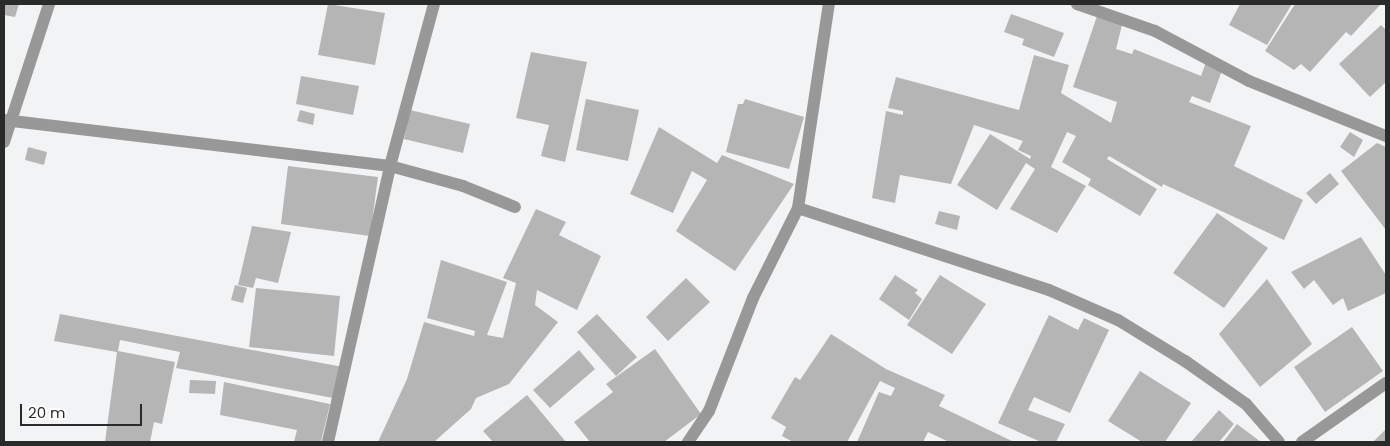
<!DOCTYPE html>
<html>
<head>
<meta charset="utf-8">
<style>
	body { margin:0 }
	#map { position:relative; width:1390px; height:446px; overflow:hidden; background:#f2f3f4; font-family:Poppins,sans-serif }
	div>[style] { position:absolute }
	.building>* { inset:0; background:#b6b5b6 }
	.minor>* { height:12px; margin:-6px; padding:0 6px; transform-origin:6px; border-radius:6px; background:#989899 }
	span { translate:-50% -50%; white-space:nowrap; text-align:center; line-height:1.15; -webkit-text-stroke:4px #fff; paint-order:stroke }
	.frame { position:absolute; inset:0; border:5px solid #292a2a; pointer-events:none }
	.scale { position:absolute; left:20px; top:404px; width:122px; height:22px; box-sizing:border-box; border:2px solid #292a2a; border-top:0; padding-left:6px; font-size:15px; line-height:18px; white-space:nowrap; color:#292a2a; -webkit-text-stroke:4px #fff; paint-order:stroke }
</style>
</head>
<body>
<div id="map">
	<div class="building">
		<i style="clip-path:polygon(4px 4px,19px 4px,15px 17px,4px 15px)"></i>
		<i style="clip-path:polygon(328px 4px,385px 13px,375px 65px,318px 55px)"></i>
		<i style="clip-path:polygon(1240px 4px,1292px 4px,1267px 45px,1229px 25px)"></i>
		<i style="clip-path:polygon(1295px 4px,1381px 4px,1351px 36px,1346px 32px,1310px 72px,1301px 64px,1294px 70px,1265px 51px)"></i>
		<i style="clip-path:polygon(1098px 13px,1123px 21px,1116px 49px,1132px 54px,1134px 49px,1201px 76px,1206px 62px,1223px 68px,1210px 103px,1192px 96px,1189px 102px,1251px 126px,1234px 166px,1303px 200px,1284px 240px,1163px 184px,1162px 187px,1109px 156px,1107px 159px,1157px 189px,1140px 216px,1088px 185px,1091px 179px,1062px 162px,1076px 136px,1067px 132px,1051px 167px,1086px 186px,1057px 233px,1010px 209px,1035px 169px,1026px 163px,997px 210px,957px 185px,990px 134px,1030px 159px,1031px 156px,1018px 150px,1023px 141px,974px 125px,951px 184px,900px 175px,895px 203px,872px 198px,886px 111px,903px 115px,903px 111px,888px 108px,896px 77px,1019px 110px,1034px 55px,1069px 65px,1061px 93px,1111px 123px,1117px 102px,1073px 87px)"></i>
		<i style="clip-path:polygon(1011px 14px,1064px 33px,1054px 57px,1022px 45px,1024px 39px,1004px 32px)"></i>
		<i style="clip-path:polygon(1381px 25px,1386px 30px,1386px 82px,1370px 97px,1339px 64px)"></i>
		<i style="clip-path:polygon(531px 52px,587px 62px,565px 162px,541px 156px,549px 125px,516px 118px)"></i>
		<i style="clip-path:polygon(301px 76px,359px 86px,353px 115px,296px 104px)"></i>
		<i style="clip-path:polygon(586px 99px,639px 110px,628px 161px,576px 150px)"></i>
		<i style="clip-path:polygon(745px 99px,804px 117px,789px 169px,726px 152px,738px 104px,743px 104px)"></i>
		<i style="clip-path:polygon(300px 110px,315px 114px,313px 125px,297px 121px)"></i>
		<i style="clip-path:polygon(410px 110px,470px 124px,463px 153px,404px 139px)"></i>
		<i style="clip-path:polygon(659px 127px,717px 163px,722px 155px,794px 184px,735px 271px,676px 231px,707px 180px,692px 171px,673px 213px,630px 194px)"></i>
		<i style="clip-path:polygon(1350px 132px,1363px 140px,1354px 157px,1340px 147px)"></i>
		<i style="clip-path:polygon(1377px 143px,1386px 147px,1386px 230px,1341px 171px)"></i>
		<i style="clip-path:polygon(28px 147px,47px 152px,44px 165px,25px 160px)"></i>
		<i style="clip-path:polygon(288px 166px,378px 177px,370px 236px,281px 224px)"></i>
		<i style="clip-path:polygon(1330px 173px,1339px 184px,1316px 204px,1306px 193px)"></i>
		<i style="clip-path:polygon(536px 209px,566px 222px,559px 235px,601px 256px,577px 310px,537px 290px,535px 305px,558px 322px,509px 384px,476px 398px,471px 409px,434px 442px,378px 442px,407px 379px,424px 322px,474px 336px,475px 331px,427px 318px,441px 260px,507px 282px,487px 335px,503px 338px,516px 283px,503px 278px)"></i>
		<i style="clip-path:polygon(939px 211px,960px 216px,957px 230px,935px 224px)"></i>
		<i style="clip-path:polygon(1217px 213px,1268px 248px,1224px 308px,1173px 273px)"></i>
		<i style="clip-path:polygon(252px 226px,291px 232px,278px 283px,256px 278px,253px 288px,238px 285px)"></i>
		<i style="clip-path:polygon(1361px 237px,1386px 275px,1386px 293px,1348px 311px,1343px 298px,1333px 305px,1314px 280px,1304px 289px,1291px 272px)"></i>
		<i style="clip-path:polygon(895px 275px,918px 290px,915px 293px,922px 299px,909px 320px,879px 299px)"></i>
		<i style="clip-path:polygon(940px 275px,986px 304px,952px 354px,907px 325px)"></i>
		<i style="clip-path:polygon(686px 278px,710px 302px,668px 341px,646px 317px)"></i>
		<i style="clip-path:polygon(1267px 279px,1312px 344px,1260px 387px,1219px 334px)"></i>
		<i style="clip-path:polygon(235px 285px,247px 288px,243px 303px,231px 300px)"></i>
		<i style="clip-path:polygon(256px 288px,340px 296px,334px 356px,249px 347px)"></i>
		<i style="clip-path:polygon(60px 314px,343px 367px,333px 398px,176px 368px,180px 352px,120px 340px,118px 351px,175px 362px,162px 424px,154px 422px,150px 442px,105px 442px,117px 352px,54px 341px)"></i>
		<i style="clip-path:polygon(597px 314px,637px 357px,616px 376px,577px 332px)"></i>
		<i style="clip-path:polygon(1049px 315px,1078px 330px,1084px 318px,1109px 330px,1070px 413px,1034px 397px,1028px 410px,1065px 424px,1056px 442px,1041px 442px,998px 423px)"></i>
		<i style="clip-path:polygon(1352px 327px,1383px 371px,1325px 412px,1294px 367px)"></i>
		<i style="clip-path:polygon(831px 334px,886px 369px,945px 395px,939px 406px,1014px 442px,949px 442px,928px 432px,923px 442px,857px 442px,879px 392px,891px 396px,895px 388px,880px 381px,847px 442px,793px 442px,782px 436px,786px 427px,771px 418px,795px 377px,800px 380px)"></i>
		<i style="clip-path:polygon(655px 349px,701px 414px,664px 442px,590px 442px,574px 422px,613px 392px,606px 384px)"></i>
		<i style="clip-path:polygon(579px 350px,595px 369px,550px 408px,533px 390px)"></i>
		<i style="clip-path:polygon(1140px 371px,1191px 403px,1165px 442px,1142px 442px,1108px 421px)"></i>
		<i style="clip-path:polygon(190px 380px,216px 381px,215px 394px,189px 393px)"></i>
		<i style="clip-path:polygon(224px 382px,330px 404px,321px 442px,294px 442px,297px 430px,220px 415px)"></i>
		<i style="clip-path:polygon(527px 395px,566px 442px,493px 442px,483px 431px)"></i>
		<i style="clip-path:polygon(1219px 410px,1234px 424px,1219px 442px,1191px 442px)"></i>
		<i style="clip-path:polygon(1237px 424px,1261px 442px,1223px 442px)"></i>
		<i style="clip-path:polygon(1386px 429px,1386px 442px,1373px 442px)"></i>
	</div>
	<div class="minor">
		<i style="left:1077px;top:4px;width:83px;rotate:19.1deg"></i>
		<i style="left:1155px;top:31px;width:106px;rotate:28deg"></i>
		<i style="left:1249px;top:81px;width:148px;rotate:21.9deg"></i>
		<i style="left:4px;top:120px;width:389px;rotate:6.8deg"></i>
		<i style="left:390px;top:166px;width:76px;rotate:15.3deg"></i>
		<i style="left:463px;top:186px;width:56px;rotate:22deg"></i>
		<i style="left:4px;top:142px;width:145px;rotate:-71.9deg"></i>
		<i style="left:798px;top:208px;width:264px;rotate:18.1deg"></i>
		<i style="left:1049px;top:290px;width:75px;rotate:23.5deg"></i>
		<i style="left:1118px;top:320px;width:79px;rotate:31.5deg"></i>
		<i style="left:1185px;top:361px;width:75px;rotate:35.2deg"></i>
		<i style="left:1246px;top:404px;width:50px;rotate:49deg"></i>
		<i style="left:328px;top:442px;width:283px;rotate:-77.3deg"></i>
		<i style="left:390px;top:166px;width:168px;rotate:-74.8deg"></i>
		<i style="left:688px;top:442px;width:37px;rotate:-56deg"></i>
		<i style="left:709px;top:411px;width:121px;rotate:-68.7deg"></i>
		<i style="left:753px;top:298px;width:101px;rotate:-63.4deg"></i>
		<i style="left:798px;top:208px;width:206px;rotate:-81.4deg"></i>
		<i style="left:1302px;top:442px;width:103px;rotate:-35.1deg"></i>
	</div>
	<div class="frame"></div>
	<div class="scale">20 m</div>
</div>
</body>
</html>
